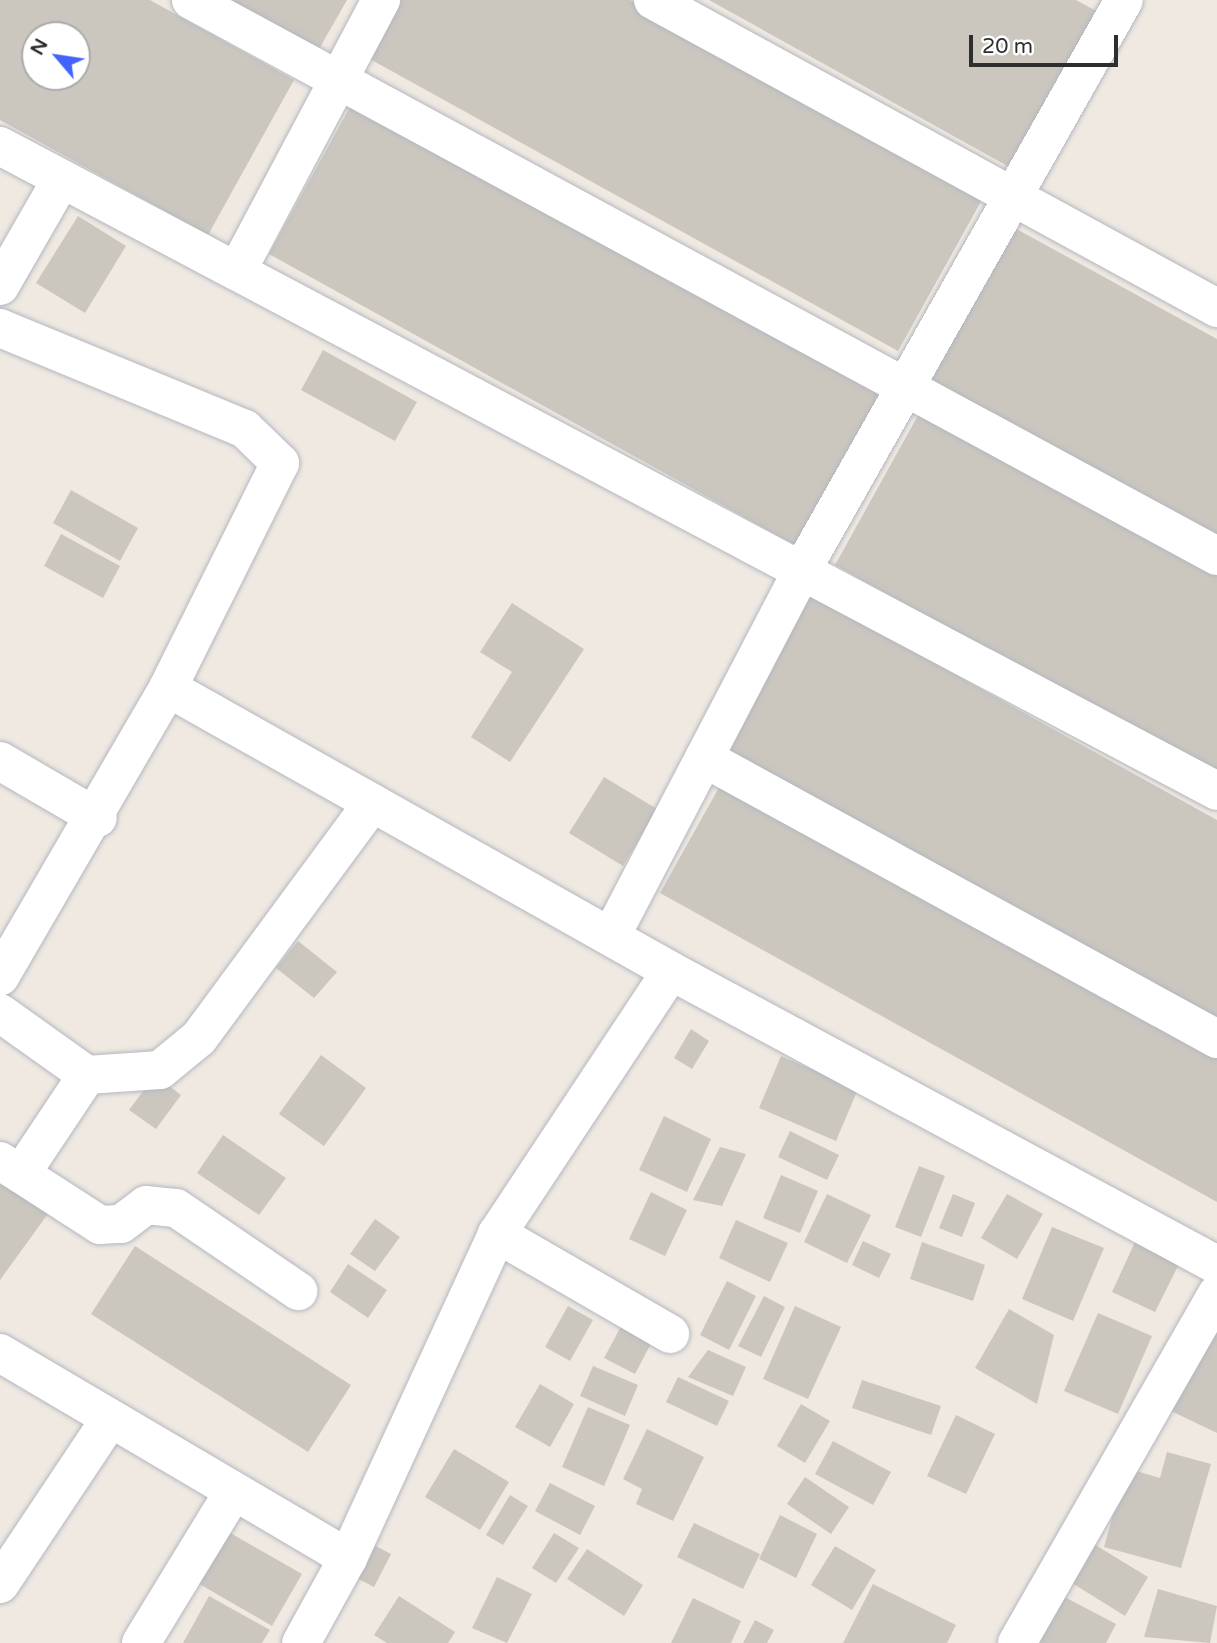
<!DOCTYPE html>
<html>
<head>
<meta charset="utf-8">
<style>
	body { margin:0 }
	#map { position:relative; width:1217px; height:1643px; overflow:hidden; background:#efe9e1; font-family:"Varela Round",sans-serif }
	div>[style] { position:absolute }
	.building>* { inset:0; background:#cbc7bf }
	.roads { filter:drop-shadow(0 0 2px #b4b7c1) drop-shadow(0 0 2px #b4b7c1) }
	.minor>* { height:38px; margin:-19px; padding:0 19px; transform-origin:19px; border-radius:19px; background:#fff }
	span { translate:-50% -50%; white-space:nowrap; text-align:center; line-height:1.15; -webkit-text-stroke:5px #fff; paint-order:stroke }
	.north { position:absolute; left:21px; top:21px; width:70px; height:70px; box-sizing:border-box; background:#fff; border:2px solid #ababab; border-radius:50%; rotate:299deg; font-size:19px; font-weight:700; line-height:28px; text-align:center; color:#2e2e2e }
	.north::after { content:''; display:block; margin:auto; width:24px; height:32px; background:#4264fb; clip-path:polygon(50% 0,100% 100%,50% 72%,0 100%) }
	.scale { position:absolute; left:969px; top:35px; width:149px; height:32px; box-sizing:border-box; border:4px solid #2e2e2e; border-top:0; padding-left:9px; font-size:21px; line-height:24px; white-space:nowrap; color:#2e2e2e; -webkit-text-stroke:5px #fff; paint-order:stroke }
</style>
</head>
<body>
<div id="map">
	<div class="building">
		<i style="clip-path:polygon(evenodd,0 0,150px 0,294px 80px,208px 235px,0 120px,0 0,35px 35px,77px 35px,77px 77px,35px 77px,35px 35px)"></i>
		<i style="clip-path:polygon(230px 0,347px 0,319px 49px)"></i>
		<i style="clip-path:polygon(388px 0,630px 0,984px 196px,898px 351px,359px 53px)"></i>
		<i style="clip-path:polygon(709px 0,1076px 0,1098px 12px,1011px 168px)"></i>
		<i style="clip-path:polygon(355px 98px,895px 397px,809px 553px,269px 254px)"></i>
		<i style="clip-path:polygon(78px 216px,126px 246px,85px 313px,36px 283px)"></i>
		<i style="clip-path:polygon(1013px 227px,1217px 339px,1217px 542px,927px 382px)"></i>
		<i style="clip-path:polygon(323px 350px,417px 402px,395px 441px,301px 390px)"></i>
		<i style="clip-path:polygon(921px 410px,1217px 574px,1217px 777px,835px 565px)"></i>
		<i style="clip-path:polygon(71px 490px,138px 528px,120px 561px,53px 523px)"></i>
		<i style="clip-path:polygon(61px 534px,120px 566px,103px 598px,44px 566px)"></i>
		<i style="clip-path:polygon(810px 594px,1217px 820px,1217px 1023px,723px 750px)"></i>
		<i style="clip-path:polygon(512px 603px,584px 649px,510px 762px,471px 737px,512px 672px,480px 652px)"></i>
		<i style="clip-path:polygon(604px 777px,657px 809px,623px 866px,569px 833px)"></i>
		<i style="clip-path:polygon(722px 782px,1217px 1050px,1217px 1202px,660px 893px)"></i>
		<i style="clip-path:polygon(298px 941px,337px 972px,314px 998px,276px 968px)"></i>
		<i style="clip-path:polygon(691px 1029px,709px 1041px,692px 1069px,674px 1058px)"></i>
		<i style="clip-path:polygon(321px 1055px,366px 1088px,324px 1146px,279px 1114px)"></i>
		<i style="clip-path:polygon(781px 1056px,858px 1089px,836px 1141px,759px 1108px)"></i>
		<i style="clip-path:polygon(155px 1075px,181px 1095px,156px 1129px,129px 1110px)"></i>
		<i style="clip-path:polygon(664px 1116px,711px 1139px,687px 1192px,639px 1170px)"></i>
		<i style="clip-path:polygon(790px 1131px,839px 1155px,827px 1180px,778px 1157px)"></i>
		<i style="clip-path:polygon(223px 1135px,286px 1178px,259px 1215px,197px 1173px)"></i>
		<i style="clip-path:polygon(720px 1147px,746px 1154px,722px 1206px,693px 1200px)"></i>
		<i style="clip-path:polygon(919px 1166px,945px 1176px,921px 1237px,895px 1227px)"></i>
		<i style="clip-path:polygon(0 1171px,55px 1204px,0 1280px)"></i>
		<i style="clip-path:polygon(781px 1175px,818px 1191px,800px 1233px,763px 1218px)"></i>
		<i style="clip-path:polygon(651px 1192px,687px 1210px,665px 1256px,629px 1239px)"></i>
		<i style="clip-path:polygon(827px 1194px,871px 1215px,847px 1263px,804px 1242px)"></i>
		<i style="clip-path:polygon(953px 1194px,975px 1203px,962px 1237px,939px 1228px)"></i>
		<i style="clip-path:polygon(1007px 1194px,1043px 1214px,1017px 1259px,981px 1238px)"></i>
		<i style="clip-path:polygon(375px 1219px,400px 1237px,375px 1271px,350px 1254px)"></i>
		<i style="clip-path:polygon(736px 1220px,788px 1243px,770px 1282px,719px 1258px)"></i>
		<i style="clip-path:polygon(1052px 1227px,1104px 1248px,1073px 1321px,1022px 1299px)"></i>
		<i style="clip-path:polygon(863px 1241px,891px 1254px,879px 1278px,852px 1265px)"></i>
		<i style="clip-path:polygon(922px 1242px,985px 1265px,973px 1301px,910px 1279px)"></i>
		<i style="clip-path:polygon(1135px 1242px,1180px 1262px,1155px 1312px,1112px 1292px)"></i>
		<i style="clip-path:polygon(135px 1246px,351px 1385px,308px 1452px,91px 1314px)"></i>
		<i style="clip-path:polygon(348px 1264px,387px 1290px,368px 1318px,330px 1292px)"></i>
		<i style="clip-path:polygon(727px 1281px,756px 1296px,729px 1350px,700px 1335px)"></i>
		<i style="clip-path:polygon(764px 1296px,785px 1307px,761px 1357px,738px 1346px)"></i>
		<i style="clip-path:polygon(568px 1306px,593px 1320px,570px 1361px,545px 1347px)"></i>
		<i style="clip-path:polygon(795px 1306px,841px 1327px,808px 1399px,763px 1379px)"></i>
		<i style="clip-path:polygon(1009px 1309px,1054px 1335px,1037px 1404px,975px 1368px)"></i>
		<i style="clip-path:polygon(1098px 1313px,1152px 1336px,1118px 1414px,1064px 1391px)"></i>
		<i style="clip-path:polygon(1217px 1316px,1217px 1433px,1171px 1411px)"></i>
		<i style="clip-path:polygon(625px 1319px,655px 1336px,635px 1374px,604px 1358px)"></i>
		<i style="clip-path:polygon(708px 1350px,746px 1367px,733px 1396px,688px 1377px)"></i>
		<i style="clip-path:polygon(593px 1366px,638px 1385px,625px 1416px,580px 1396px)"></i>
		<i style="clip-path:polygon(678px 1377px,729px 1401px,717px 1426px,666px 1402px)"></i>
		<i style="clip-path:polygon(862px 1380px,941px 1406px,931px 1435px,852px 1408px)"></i>
		<i style="clip-path:polygon(540px 1384px,574px 1404px,550px 1447px,515px 1427px)"></i>
		<i style="clip-path:polygon(801px 1404px,830px 1421px,805px 1463px,777px 1446px)"></i>
		<i style="clip-path:polygon(588px 1407px,630px 1425px,604px 1486px,562px 1467px)"></i>
		<i style="clip-path:polygon(956px 1415px,995px 1434px,966px 1494px,927px 1476px)"></i>
		<i style="clip-path:polygon(647px 1429px,704px 1457px,673px 1521px,636px 1504px,642px 1489px,623px 1479px)"></i>
		<i style="clip-path:polygon(833px 1441px,891px 1472px,873px 1505px,815px 1474px)"></i>
		<i style="clip-path:polygon(454px 1449px,509px 1482px,480px 1530px,425px 1497px)"></i>
		<i style="clip-path:polygon(1167px 1452px,1211px 1464px,1181px 1568px,1104px 1547px,1126px 1468px,1160px 1478px)"></i>
		<i style="clip-path:polygon(805px 1477px,849px 1507px,831px 1534px,787px 1504px)"></i>
		<i style="clip-path:polygon(550px 1483px,595px 1506px,580px 1535px,535px 1511px)"></i>
		<i style="clip-path:polygon(510px 1495px,528px 1506px,503px 1545px,486px 1535px)"></i>
		<i style="clip-path:polygon(780px 1515px,817px 1534px,796px 1578px,759px 1559px)"></i>
		<i style="clip-path:polygon(694px 1523px,760px 1554px,743px 1589px,677px 1557px)"></i>
		<i style="clip-path:polygon(225px 1530px,302px 1574px,272px 1626px,196px 1582px)"></i>
		<i style="clip-path:polygon(554px 1533px,579px 1548px,556px 1583px,532px 1568px)"></i>
		<i style="clip-path:polygon(1087px 1540px,1148px 1577px,1125px 1616px,1064px 1578px)"></i>
		<i style="clip-path:polygon(368px 1542px,391px 1554px,374px 1587px,351px 1575px)"></i>
		<i style="clip-path:polygon(835px 1546px,876px 1570px,852px 1610px,811px 1585px)"></i>
		<i style="clip-path:polygon(587px 1549px,643px 1585px,624px 1616px,567px 1579px)"></i>
		<i style="clip-path:polygon(497px 1577px,532px 1594px,507px 1643px,472px 1628px)"></i>
		<i style="clip-path:polygon(873px 1584px,956px 1625px,947px 1643px,843px 1643px)"></i>
		<i style="clip-path:polygon(1158px 1589px,1217px 1606px,1210px 1643px,1144px 1637px)"></i>
		<i style="clip-path:polygon(1059px 1594px,1116px 1624px,1106px 1643px,1034px 1643px)"></i>
		<i style="clip-path:polygon(209px 1596px,270px 1630px,262px 1643px,183px 1643px)"></i>
		<i style="clip-path:polygon(399px 1596px,455px 1632px,448px 1643px,387px 1643px,374px 1635px)"></i>
		<i style="clip-path:polygon(693px 1598px,741px 1621px,731px 1643px,671px 1643px)"></i>
		<i style="clip-path:polygon(755px 1620px,774px 1630px,767px 1643px,743px 1643px)"></i>
	</div>
	<div class="roads">
		<div class="minor">
			<i style="left:191px;top:0;width:1167px;rotate:28.45deg"></i>
			<i style="left:653px;top:0;width:643px;rotate:28.64deg"></i>
			<i style="left:0;top:146px;width:1377px;rotate:27.92deg"></i>
			<i style="left:238px;top:269px;width:305px;rotate:-62deg"></i>
			<i style="left:0;top:286px;width:122px;rotate:-60.1deg"></i>
			<i style="left:0;top:328px;width:265px;rotate:22.4deg"></i>
			<i style="left:245px;top:429px;width:49px;rotate:44.2deg"></i>
			<i style="left:280px;top:463px;width:251px;rotate:116.5deg"></i>
			<i style="left:168px;top:688px;width:334px;rotate:120.2deg"></i>
			<i style="left:168px;top:688px;width:577px;rotate:29.36deg"></i>
			<i style="left:671px;top:971px;width:620px;rotate:28.3deg"></i>
			<i style="left:704px;top:758px;width:585px;rotate:28.71deg"></i>
			<i style="left:0;top:761px;width:113px;rotate:30.2deg"></i>
			<i style="left:611px;top:936px;width:415px;rotate:-62.4deg"></i>
			<i style="left:803px;top:568px;width:652px;rotate:-60.53deg"></i>
			<i style="left:0;top:1013px;width:107px;rotate:35.5deg"></i>
			<i style="left:87px;top:1075px;width:73px;rotate:-3.9deg"></i>
			<i style="left:160px;top:1070px;width:50px;rotate:-39.4deg"></i>
			<i style="left:199px;top:1038px;width:292px;rotate:-53.6deg"></i>
			<i style="left:0;top:1161px;width:25px;rotate:32deg"></i>
			<i style="left:21px;top:1174px;width:119px;rotate:-56.3deg"></i>
			<i style="left:21px;top:1174px;width:94px;rotate:32.8deg"></i>
			<i style="left:100px;top:1225px;width:21px;rotate:-3deg"></i>
			<i style="left:121px;top:1224px;width:31px;rotate:-37deg"></i>
			<i style="left:146px;top:1205px;width:30px;rotate:6deg"></i>
			<i style="left:176px;top:1208px;width:148px;rotate:34.2deg"></i>
			<i style="left:497px;top:1234px;width:200px;rotate:30deg"></i>
			<i style="left:0;top:1353px;width:404px;rotate:30.5deg"></i>
			<i style="left:348px;top:1558px;width:97px;rotate:118.9deg"></i>
			<i style="left:348px;top:1558px;width:357px;rotate:-65.3deg"></i>
			<i style="left:497px;top:1234px;width:315px;rotate:-56.5deg"></i>
			<i style="left:0;top:1584px;width:198px;rotate:-56.3deg"></i>
			<i style="left:141px;top:1643px;width:175px;rotate:-58.6deg"></i>
			<i style="left:1017px;top:1643px;width:402px;rotate:-60.2deg"></i>
		</div>
	</div>
	<div class="north">N</div>
	<div class="scale">20 m</div>
</div>
</body>
</html>
